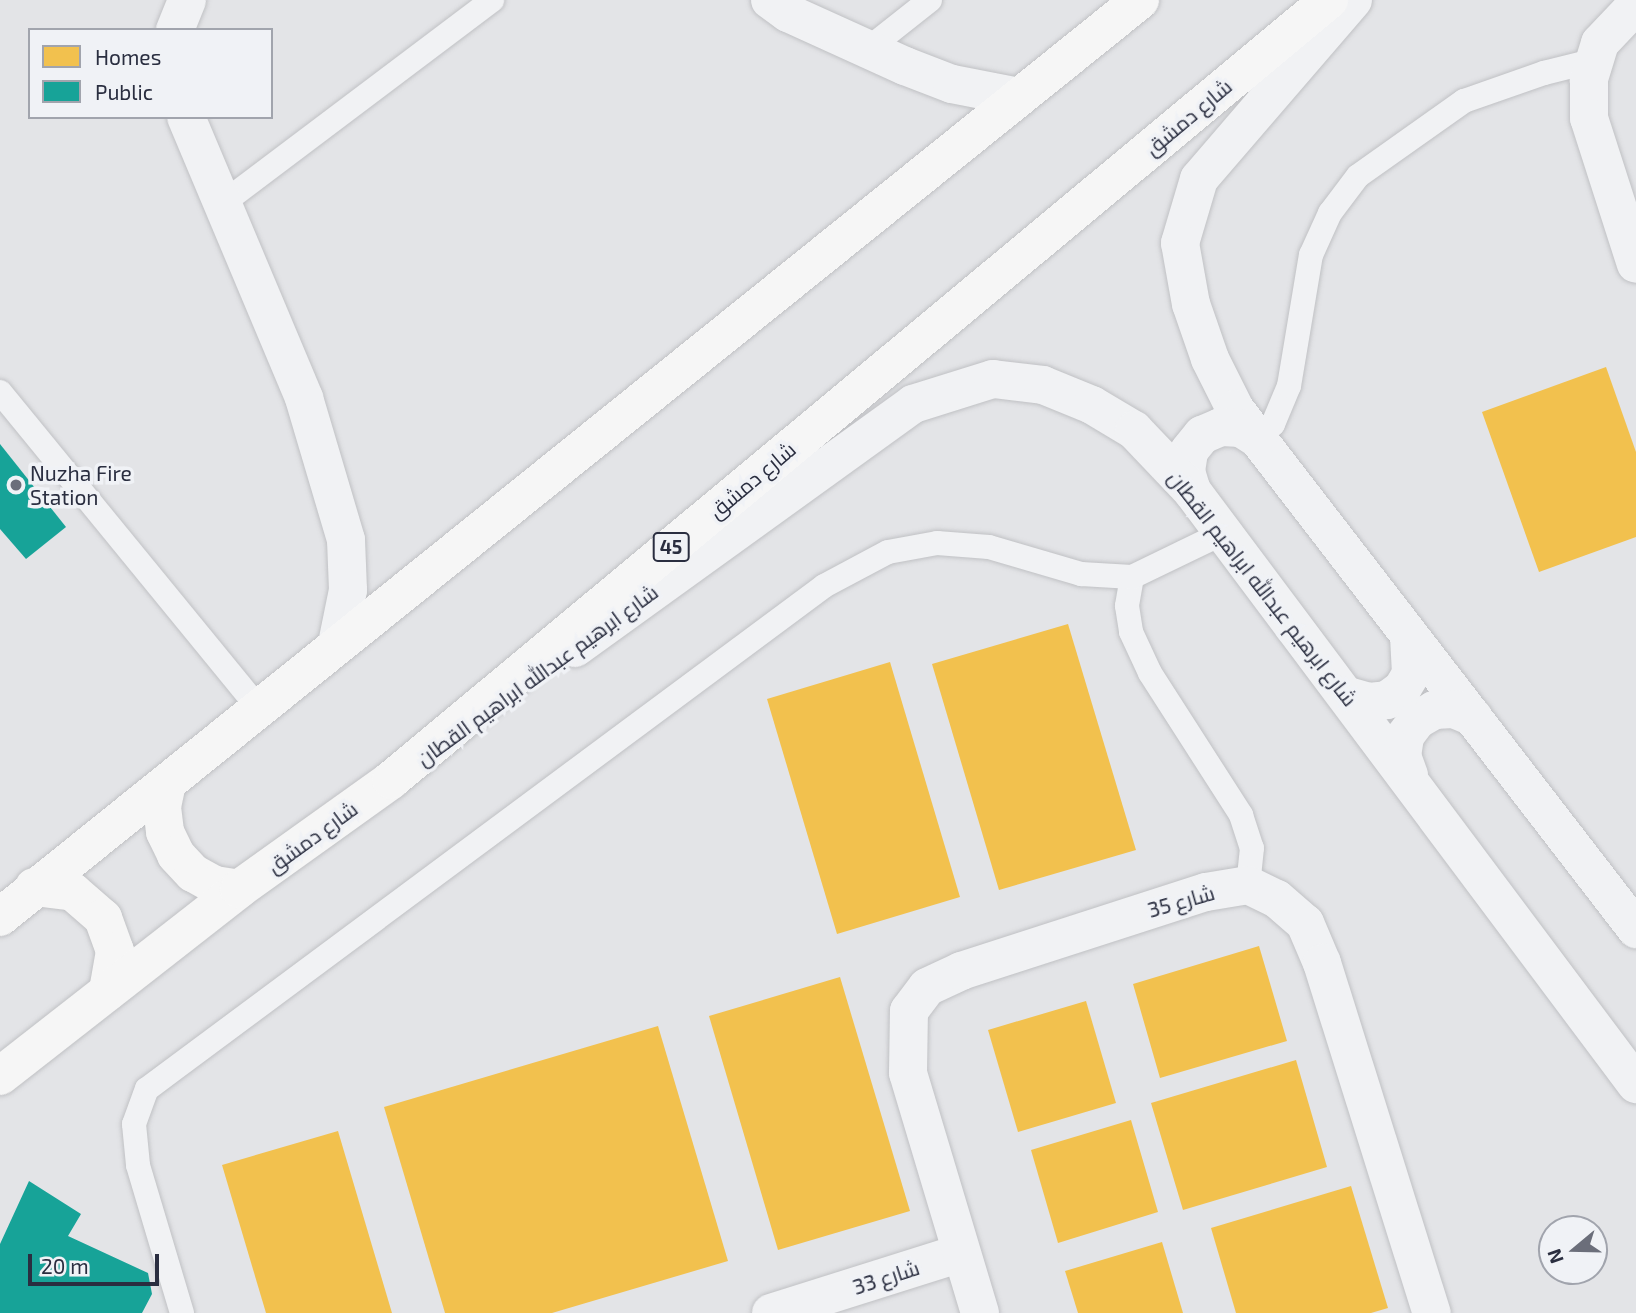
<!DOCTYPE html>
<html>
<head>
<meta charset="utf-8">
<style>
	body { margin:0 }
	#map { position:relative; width:1636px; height:1313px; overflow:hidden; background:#e3e4e7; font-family:"Exo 2",Cairo,sans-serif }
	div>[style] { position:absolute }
	.homes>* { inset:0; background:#f2c14e }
	.public>* { inset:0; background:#17a398 }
	.roads { filter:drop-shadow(0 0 2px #c0c1c4) drop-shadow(0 0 2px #c0c1c4) }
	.service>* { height:24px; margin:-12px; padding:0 12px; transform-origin:12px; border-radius:12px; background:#f1f2f4 }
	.minor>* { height:38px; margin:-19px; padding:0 19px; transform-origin:19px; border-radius:19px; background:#f1f2f4 }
	.tertiary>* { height:38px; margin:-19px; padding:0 19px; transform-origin:19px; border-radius:19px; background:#f1f2f4 }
	.primary>* { height:38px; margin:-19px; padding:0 19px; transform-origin:19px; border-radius:19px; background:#f6f6f6 }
	.dots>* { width:19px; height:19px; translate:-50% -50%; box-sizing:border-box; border:4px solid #f0f2f6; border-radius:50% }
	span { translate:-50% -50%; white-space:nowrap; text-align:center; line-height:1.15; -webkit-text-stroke:7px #f0f2f6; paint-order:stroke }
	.shield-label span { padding:2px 5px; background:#f0f2f6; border:2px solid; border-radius:5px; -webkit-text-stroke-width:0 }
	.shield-label { font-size:19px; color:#2a2e40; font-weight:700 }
	.street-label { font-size:21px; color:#2a2e40 }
	.poi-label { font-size:21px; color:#2a2e40 }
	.left { translate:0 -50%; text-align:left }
	.legend { position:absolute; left:28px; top:28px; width:245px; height:91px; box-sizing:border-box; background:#f0f2f6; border:2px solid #a1a4ad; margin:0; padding:9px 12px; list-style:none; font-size:21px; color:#2a2e40 }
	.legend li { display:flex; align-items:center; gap:14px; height:35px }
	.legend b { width:35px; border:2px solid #a1a4ad }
	.north { position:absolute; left:1538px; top:1215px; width:70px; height:70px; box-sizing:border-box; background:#f0f2f6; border:2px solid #a1a4ad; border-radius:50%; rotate:251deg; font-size:19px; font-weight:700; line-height:28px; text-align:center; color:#2a2e40 }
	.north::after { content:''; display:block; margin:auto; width:24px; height:32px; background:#6b6e7a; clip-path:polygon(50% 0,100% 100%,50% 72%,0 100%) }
	.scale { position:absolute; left:28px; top:1254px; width:131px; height:32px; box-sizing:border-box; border:4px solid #2a2e40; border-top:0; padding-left:9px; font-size:21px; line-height:24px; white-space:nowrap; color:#2a2e40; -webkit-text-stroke:5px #f0f2f6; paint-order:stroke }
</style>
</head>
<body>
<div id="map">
	<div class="homes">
		<i style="clip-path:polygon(1606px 367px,1636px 452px,1636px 537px,1539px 572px,1482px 412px)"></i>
		<i style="clip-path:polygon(1068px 624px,1136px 850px,999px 890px,932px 664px)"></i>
		<i style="clip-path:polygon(890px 662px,960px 897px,837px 934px,767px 699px)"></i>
		<i style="clip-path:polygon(1259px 946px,1287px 1041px,1160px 1078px,1133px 984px)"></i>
		<i style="clip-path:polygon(840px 977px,910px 1211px,778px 1250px,709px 1016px)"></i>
		<i style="clip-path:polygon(1086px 1001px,1116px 1103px,1018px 1132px,988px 1030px)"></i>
		<i style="clip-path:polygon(658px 1026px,728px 1261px,552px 1313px,445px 1313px,384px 1107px)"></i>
		<i style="clip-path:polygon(1296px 1060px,1327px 1167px,1183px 1210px,1151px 1103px)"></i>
		<i style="clip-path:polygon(1131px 1120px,1158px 1212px,1058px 1243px,1031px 1150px)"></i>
		<i style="clip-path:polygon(338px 1131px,392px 1313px,266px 1313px,222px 1165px)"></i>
		<i style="clip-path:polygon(1351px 1186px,1388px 1308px,1371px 1313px,1236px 1313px,1211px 1228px)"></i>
		<i style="clip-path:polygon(1162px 1242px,1183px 1313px,1078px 1313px,1065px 1271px)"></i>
	</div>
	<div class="public">
		<i style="clip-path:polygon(0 444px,66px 527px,26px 559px,0 529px)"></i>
		<i style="clip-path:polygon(29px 1181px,81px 1214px,68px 1236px,148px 1273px,152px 1294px,142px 1313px,0 1313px,0 1244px)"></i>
	</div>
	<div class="roads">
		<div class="service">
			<i style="left:868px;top:49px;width:79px;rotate:-38.3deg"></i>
			<i style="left:223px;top:203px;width:337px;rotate:-37deg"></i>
			<i style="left:0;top:392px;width:409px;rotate:50.7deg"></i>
			<i style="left:1258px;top:439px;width:21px;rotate:-45deg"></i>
			<i style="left:1273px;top:424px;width:41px;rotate:-67.2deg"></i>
			<i style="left:1289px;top:386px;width:133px;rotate:-80.5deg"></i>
			<i style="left:1311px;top:255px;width:46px;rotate:-65.7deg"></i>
			<i style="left:1330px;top:213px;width:46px;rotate:-52.9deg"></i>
			<i style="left:1358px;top:176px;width:130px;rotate:-35.3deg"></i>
			<i style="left:1464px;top:101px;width:85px;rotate:-19.3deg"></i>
			<i style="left:1544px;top:73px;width:54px;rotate:-14deg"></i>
			<i style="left:1132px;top:577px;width:29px;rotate:100deg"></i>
			<i style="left:1127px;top:606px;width:26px;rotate:81deg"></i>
			<i style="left:1131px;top:632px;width:45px;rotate:65.1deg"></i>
			<i style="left:1150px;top:673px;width:169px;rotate:57.3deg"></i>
			<i style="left:1241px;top:815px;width:35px;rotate:72deg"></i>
			<i style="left:1252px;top:848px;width:37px;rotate:96deg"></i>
			<i style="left:182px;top:1313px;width:154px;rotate:-106.6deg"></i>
			<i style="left:138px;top:1165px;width:41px;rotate:-95.6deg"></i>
			<i style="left:134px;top:1124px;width:37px;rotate:-70deg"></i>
			<i style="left:147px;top:1089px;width:843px;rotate:-36.61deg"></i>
			<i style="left:824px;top:586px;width:72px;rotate:-28deg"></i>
			<i style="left:888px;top:552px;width:50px;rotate:-10.4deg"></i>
			<i style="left:937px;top:543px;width:52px;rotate:4.4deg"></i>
			<i style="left:989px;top:547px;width:96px;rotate:16.4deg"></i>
			<i style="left:1081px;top:574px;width:51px;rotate:3.4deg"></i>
			<i style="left:1132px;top:577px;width:103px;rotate:-25.8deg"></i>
		</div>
		<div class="minor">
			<i style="left:770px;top:0;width:22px;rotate:36deg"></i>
			<i style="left:788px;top:13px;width:128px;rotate:24.4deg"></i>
			<i style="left:905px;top:66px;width:50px;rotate:21deg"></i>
			<i style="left:952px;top:84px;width:68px;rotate:11deg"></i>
			<i style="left:1636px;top:5px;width:52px;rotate:133.5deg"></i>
			<i style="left:1600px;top:43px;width:39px;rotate:107deg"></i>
			<i style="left:1589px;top:80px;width:38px;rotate:90deg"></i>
			<i style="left:1589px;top:118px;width:153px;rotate:72.2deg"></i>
			<i style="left:175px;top:30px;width:32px;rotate:-68deg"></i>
			<i style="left:186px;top:117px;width:305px;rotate:67.2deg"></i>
			<i style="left:304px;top:398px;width:148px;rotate:73.5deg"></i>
			<i style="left:346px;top:540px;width:50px;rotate:87.7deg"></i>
			<i style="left:348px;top:590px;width:55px;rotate:101.5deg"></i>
			<i style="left:771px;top:1313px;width:199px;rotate:-17.5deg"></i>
			<i style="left:980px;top:1313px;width:251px;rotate:-106.7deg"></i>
			<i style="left:908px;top:1073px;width:62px;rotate:-89.1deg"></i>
			<i style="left:909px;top:1011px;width:30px;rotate:-53deg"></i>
			<i style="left:927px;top:987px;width:38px;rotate:-25deg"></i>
			<i style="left:961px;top:971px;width:257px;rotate:-17.9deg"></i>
			<i style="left:1206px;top:892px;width:43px;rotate:-9.5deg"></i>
			<i style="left:1248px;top:885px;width:32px;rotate:26deg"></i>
			<i style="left:1277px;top:899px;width:37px;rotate:41deg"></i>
			<i style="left:1305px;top:923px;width:43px;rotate:67deg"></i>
			<i style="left:1322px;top:963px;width:367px;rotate:72.6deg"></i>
		</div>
		<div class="tertiary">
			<i style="left:1353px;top:0;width:236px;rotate:130.7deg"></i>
			<i style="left:1199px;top:179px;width:67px;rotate:106.5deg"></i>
			<i style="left:1180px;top:243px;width:62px;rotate:79.8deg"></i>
			<i style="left:1191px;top:304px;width:58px;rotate:70.9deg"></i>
			<i style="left:1210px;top:359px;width:56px;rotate:63.4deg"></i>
			<i style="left:1235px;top:409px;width:657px;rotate:52.36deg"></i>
			<i style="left:1192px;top:491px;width:21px;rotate:-107deg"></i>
			<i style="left:1186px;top:471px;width:20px;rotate:-81deg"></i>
			<i style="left:1189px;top:451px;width:21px;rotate:-51deg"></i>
			<i style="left:1202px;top:435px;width:21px;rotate:-23deg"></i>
			<i style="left:1221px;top:427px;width:20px;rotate:3deg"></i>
			<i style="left:1241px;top:428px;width:20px;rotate:33deg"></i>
			<i style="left:575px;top:648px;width:417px;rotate:-35.8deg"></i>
			<i style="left:913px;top:404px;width:84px;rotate:-17.4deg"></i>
			<i style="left:993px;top:379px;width:50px;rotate:6.8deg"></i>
			<i style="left:1043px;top:385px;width:53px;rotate:22.2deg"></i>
			<i style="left:1092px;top:405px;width:49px;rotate:30.8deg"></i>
			<i style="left:1134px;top:430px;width:84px;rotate:46.4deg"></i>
			<i style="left:1192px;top:491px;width:741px;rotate:53.18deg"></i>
			<i style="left:1348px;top:696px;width:22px;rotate:16deg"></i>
			<i style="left:1369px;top:702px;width:18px;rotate:-6deg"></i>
			<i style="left:1387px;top:700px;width:19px;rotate:-36deg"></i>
			<i style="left:1402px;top:689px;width:17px;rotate:-59deg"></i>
			<i style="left:1411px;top:674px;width:39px;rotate:-93deg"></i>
			<i style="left:1409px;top:775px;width:20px;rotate:-110deg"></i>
			<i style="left:1402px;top:756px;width:20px;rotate:-81deg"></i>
			<i style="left:1405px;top:736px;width:20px;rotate:-53deg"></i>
			<i style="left:1417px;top:720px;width:20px;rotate:-30deg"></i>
			<i style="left:1434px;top:710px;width:20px;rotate:-3deg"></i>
			<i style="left:1454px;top:709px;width:21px;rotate:23deg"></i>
		</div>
		<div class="primary">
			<i style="left:167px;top:783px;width:25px;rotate:102deg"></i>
			<i style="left:162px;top:807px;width:25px;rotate:83deg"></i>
			<i style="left:165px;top:832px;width:25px;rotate:64deg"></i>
			<i style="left:176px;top:855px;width:25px;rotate:47deg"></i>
			<i style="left:193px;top:873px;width:25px;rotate:29deg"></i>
			<i style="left:215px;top:885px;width:24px;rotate:9deg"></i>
			<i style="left:34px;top:887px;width:39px;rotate:7deg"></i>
			<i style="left:73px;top:892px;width:40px;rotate:41deg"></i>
			<i style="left:103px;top:918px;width:35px;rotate:70deg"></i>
			<i style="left:115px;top:951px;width:41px;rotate:99.9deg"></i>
			<i style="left:0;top:917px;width:1463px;rotate:-38.81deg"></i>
			<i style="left:0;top:1076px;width:303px;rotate:-38deg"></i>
			<i style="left:239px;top:889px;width:187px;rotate:-35.6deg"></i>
			<i style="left:391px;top:780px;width:1220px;rotate:-39.75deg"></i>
		</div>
	</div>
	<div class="dots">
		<i style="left:16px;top:485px;background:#6b6e7a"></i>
	</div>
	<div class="shield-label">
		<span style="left:671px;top:547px">45</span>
	</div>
	<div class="street-label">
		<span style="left:1188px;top:117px;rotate:-40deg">شارع دمشق</span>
		<span style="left:752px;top:480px;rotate:-40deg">شارع دمشق</span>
		<span style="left:1263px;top:588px;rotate:52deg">شارع ابرهيم عبدالله ابراهيم القطان</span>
		<span style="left:537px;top:675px;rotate:-36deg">شارع ابرهيم عبدالله ابراهيم القطان</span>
		<span style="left:312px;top:837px;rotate:-36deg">شارع دمشق</span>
		<span style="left:1181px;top:901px;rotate:-16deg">شارع 35</span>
		<span style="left:886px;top:1277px;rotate:-18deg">شارع 33</span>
	</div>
	<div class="poi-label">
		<span class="left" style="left:30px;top:485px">Nuzha Fire<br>Station</span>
	</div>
	<ul class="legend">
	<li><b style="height:19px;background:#f2c14e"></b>Homes</li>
	<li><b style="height:19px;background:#17a398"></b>Public</li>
	</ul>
	<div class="north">N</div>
	<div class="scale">20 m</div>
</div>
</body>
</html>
